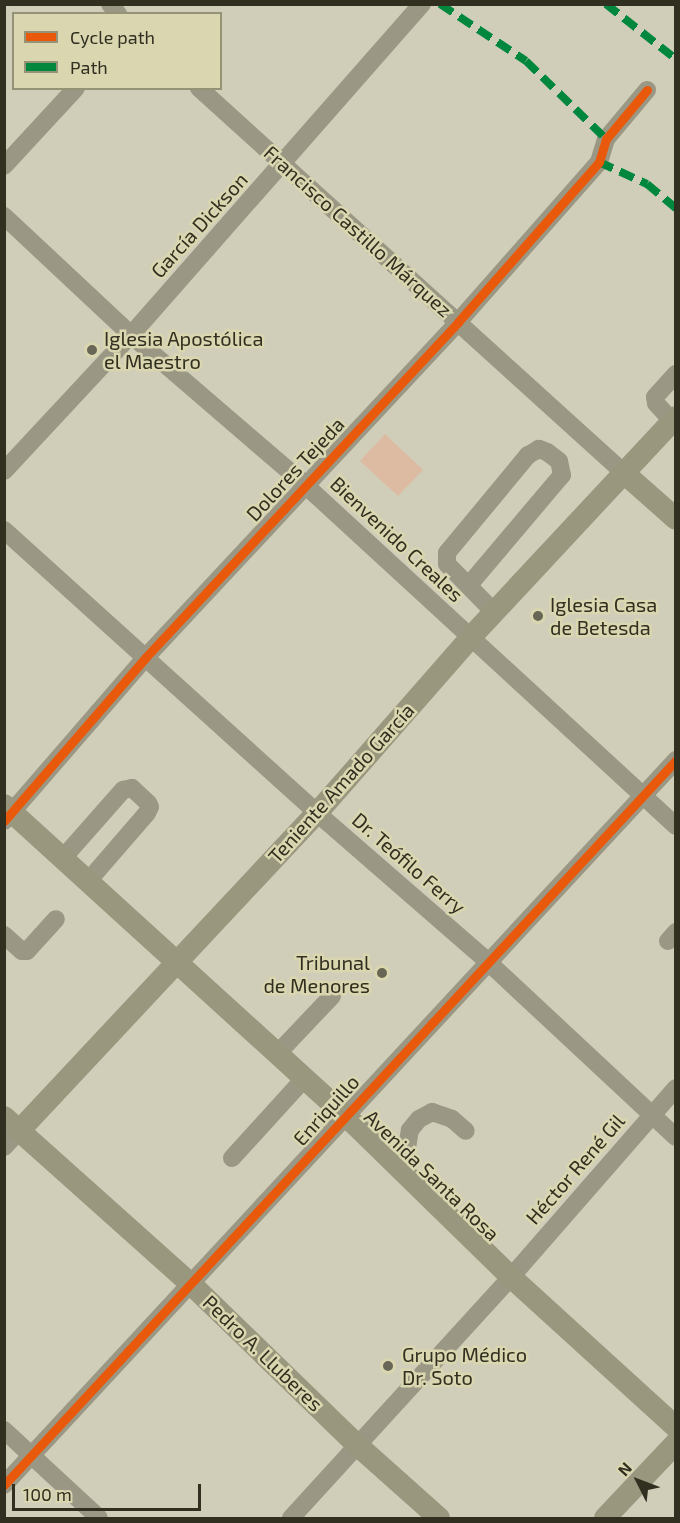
<!DOCTYPE html>
<html>
<head>
<meta charset="utf-8">
<style>
	body { margin:0 }
	#map { position:relative; width:680px; height:1523px; overflow:hidden; background:#d0ceb9; font-family:"Exo 2",sans-serif }
	div>[style] { position:absolute }
	.green>* { inset:0; background:#ddbaa2 }
	.minor>* { height:18px; margin:-9px; padding:0 9px; transform-origin:9px; border-radius:9px; background:#9a9884 }
	.major>* { height:22px; margin:-11px; padding:0 11px; transform-origin:11px; border-radius:11px; background:#99977e }
	.quiet>* { height:8px; margin-top:-4px; transform-origin:0; background:repeating-linear-gradient(90deg,#00873e 0 15px,transparent 0 23px) }
	.cycleway>* { height:9px; margin:-4.5px; padding:0 4.5px; transform-origin:4.5px; border-radius:4.5px; background:#e8590c }
	.dots>* { width:16px; height:16px; translate:-50% -50%; box-sizing:border-box; border:3px solid #d9d6b0; border-radius:50% }
	span { translate:-50% -50%; white-space:nowrap; text-align:center; line-height:1.15; -webkit-text-stroke:5px #d9d6b0; paint-order:stroke }
	.street-label { font-size:20px; color:#302f20 }
	.poi-label { font-size:20px; color:#302f20 }
	.left { translate:0 -50%; text-align:left }
	.right { translate:-100% -50%; text-align:right }
	.frame { position:absolute; inset:0; border:6px solid #302f20; pointer-events:none }
	.legend { position:absolute; left:12px; top:12px; width:210px; height:78px; box-sizing:border-box; background:#d9d6b0; border:2px solid #959376; margin:0; padding:8px 10px; list-style:none; font-size:18px; color:#302f20 }
	.legend li { display:flex; align-items:center; gap:12px; height:30px }
	.legend b { width:30px; border:2px solid #959376 }
	.north { position:absolute; left:608px; top:1451px; width:60px; height:60px; -webkit-text-stroke:4px #d9d6b0; paint-order:stroke; rotate:312deg; font-size:16px; font-weight:700; line-height:24px; text-align:center; color:#302f20 }
	.north::after { content:''; display:block; margin:auto; width:21px; height:27px; background:#302f20; clip-path:polygon(50% 0,100% 100%,50% 72%,0 100%) }
	.scale { position:absolute; left:12px; top:1484px; width:189px; height:27px; box-sizing:border-box; border:3px solid #302f20; border-top:0; padding-left:8px; font-size:18px; line-height:21px; white-space:nowrap; color:#302f20; -webkit-text-stroke:4px #d9d6b0; paint-order:stroke }
</style>
</head>
<body>
<div id="map">
	<div class="green">
		<i style="clip-path:polygon(385px 434px,423px 470px,398px 496px,360px 461px)"></i>
	</div>
	<div class="minor">
		<i style="left:110px;top:4px;width:13px;rotate:51deg"></i>
		<i style="left:199px;top:88px;width:573px;rotate:42.17deg"></i>
		<i style="left:4px;top:166px;width:106px;rotate:-47.3deg"></i>
		<i style="left:4px;top:216px;width:174px;rotate:43.1deg"></i>
		<i style="left:131px;top:335px;width:228px;rotate:40.7deg"></i>
		<i style="left:304px;top:484px;width:505px;rotate:42.59deg"></i>
		<i style="left:672px;top:421px;width:24px;rotate:-132deg"></i>
		<i style="left:656px;top:403px;width:6px;rotate:-99deg"></i>
		<i style="left:655px;top:397px;width:31px;rotate:-48deg"></i>
		<i style="left:4px;top:471px;width:186px;rotate:-47deg"></i>
		<i style="left:131px;top:335px;width:441px;rotate:-48.7deg"></i>
		<i style="left:4px;top:530px;width:422px;rotate:42.1deg"></i>
		<i style="left:317px;top:813px;width:225px;rotate:41deg"></i>
		<i style="left:487px;top:961px;width:258px;rotate:43deg"></i>
		<i style="left:469px;top:585px;width:144px;rotate:-49.8deg"></i>
		<i style="left:562px;top:475px;width:14px;rotate:-102deg"></i>
		<i style="left:559px;top:461px;width:15px;rotate:-143deg"></i>
		<i style="left:547px;top:452px;width:9px;rotate:-159deg"></i>
		<i style="left:539px;top:449px;width:13px;rotate:151deg"></i>
		<i style="left:528px;top:455px;width:127px;rotate:129.6deg"></i>
		<i style="left:447px;top:553px;width:11px;rotate:90deg"></i>
		<i style="left:447px;top:564px;width:67px;rotate:45.6deg"></i>
		<i style="left:4px;top:821px;width:217px;rotate:-49.1deg"></i>
		<i style="left:146px;top:657px;width:458px;rotate:-47deg"></i>
		<i style="left:458px;top:322px;width:213px;rotate:-48.6deg"></i>
		<i style="left:599px;top:162px;width:24px;rotate:-73deg"></i>
		<i style="left:606px;top:139px;width:64px;rotate:-50.1deg"></i>
		<i style="left:63px;top:858px;width:91px;rotate:-48.6deg"></i>
		<i style="left:123px;top:790px;width:9px;rotate:-13deg"></i>
		<i style="left:132px;top:788px;width:22px;rotate:43deg"></i>
		<i style="left:148px;top:803px;width:4px;rotate:63deg"></i>
		<i style="left:150px;top:807px;width:7px;rotate:117deg"></i>
		<i style="left:147px;top:813px;width:90px;rotate:130.9deg"></i>
		<i style="left:4px;top:935px;width:24px;rotate:42deg"></i>
		<i style="left:22px;top:951px;width:5px"></i>
		<i style="left:27px;top:951px;width:43px;rotate:-47.8deg"></i>
		<i style="left:668px;top:941px;width:12px;rotate:-48deg"></i>
		<i style="left:277px;top:1054px;width:80px;rotate:-46.5deg"></i>
		<i style="left:4px;top:1147px;width:22px;rotate:-47deg"></i>
		<i style="left:232px;top:1158px;width:107px;rotate:-47.7deg"></i>
		<i style="left:396px;top:1165px;width:20px;rotate:-57deg"></i>
		<i style="left:407px;top:1148px;width:18px;rotate:-81deg"></i>
		<i style="left:410px;top:1130px;width:14px;rotate:-51deg"></i>
		<i style="left:419px;top:1119px;width:15px;rotate:-28deg"></i>
		<i style="left:432px;top:1112px;width:21px;rotate:19deg"></i>
		<i style="left:452px;top:1119px;width:18px;rotate:41deg"></i>
		<i style="left:4px;top:1430px;width:129px;rotate:42.8deg"></i>
		<i style="left:4px;top:1485px;width:989px;rotate:-47.17deg"></i>
		<i style="left:291px;top:1518px;width:326px;rotate:-47.6deg"></i>
		<i style="left:511px;top:1277px;width:251px;rotate:-48.9deg"></i>
	</div>
	<div class="major">
		<i style="left:624px;top:473px;width:69px;rotate:41.5deg"></i>
		<i style="left:4px;top:805px;width:461px;rotate:42.3deg"></i>
		<i style="left:345px;top:1115px;width:232px;rotate:44.3deg"></i>
		<i style="left:511px;top:1277px;width:223px;rotate:42.3deg"></i>
		<i style="left:4px;top:1117px;width:252px;rotate:41.8deg"></i>
		<i style="left:192px;top:1285px;width:228px;rotate:44.1deg"></i>
		<i style="left:356px;top:1444px;width:111px;rotate:41.7deg"></i>
		<i style="left:19px;top:1131px;width:436px;rotate:-46.9deg"></i>
		<i style="left:317px;top:813px;width:232px;rotate:-48.8deg"></i>
		<i style="left:470px;top:638px;width:302px;rotate:-47deg"></i>
		<i style="left:605px;top:1518px;width:103px;rotate:-46.6deg"></i>
	</div>
	<div class="quiet">
		<i style="left:440px;top:4px;width:103px;rotate:33.5deg"></i>
		<i style="left:526px;top:61px;width:112px;rotate:44.3deg"></i>
		<i style="left:606px;top:4px;width:89px;rotate:38.2deg"></i>
		<i style="left:599px;top:162px;width:53px;rotate:24.6deg"></i>
		<i style="left:647px;top:184px;width:38px;rotate:40deg"></i>
	</div>
	<div class="cycleway">
		<i style="left:4px;top:821px;width:217px;rotate:-49.1deg"></i>
		<i style="left:146px;top:657px;width:458px;rotate:-47deg"></i>
		<i style="left:458px;top:322px;width:213px;rotate:-48.6deg"></i>
		<i style="left:599px;top:162px;width:24px;rotate:-73deg"></i>
		<i style="left:606px;top:139px;width:64px;rotate:-50.1deg"></i>
		<i style="left:4px;top:1485px;width:989px;rotate:-47.17deg"></i>
	</div>
	<div class="dots">
		<i style="left:92px;top:350px;background:#686756"></i>
		<i style="left:538px;top:616px;background:#686756"></i>
		<i style="left:382px;top:973px;background:#686756"></i>
		<i style="left:388px;top:1366px;background:#686756"></i>
	</div>
	<div class="street-label">
		<span style="left:199px;top:225px;rotate:-48deg">García Dickson</span>
		<span style="left:358px;top:231px;rotate:42deg">Francisco Castillo Márquez</span>
		<span style="left:295px;top:469px;rotate:-47deg">Dolores Tejeda</span>
		<span style="left:397px;top:539px;rotate:43deg">Bienvenido Creales</span>
		<span style="left:341px;top:783px;rotate:-48deg">Teniente Amado García</span>
		<span style="left:409px;top:863px;rotate:41deg">Dr. Teófilo Ferry</span>
		<span style="left:326px;top:1110px;rotate:-48deg">Enriquillo</span>
		<span style="left:575px;top:1169px;rotate:-49deg">Héctor René Gil</span>
		<span style="left:432px;top:1175px;rotate:44deg">Avenida Santa Rosa</span>
		<span style="left:263px;top:1353px;rotate:44deg">Pedro A. Lluberes</span>
	</div>
	<div class="poi-label">
		<span class="left" style="left:104px;top:350px">Iglesia Apostólica<br>el Maestro</span>
		<span class="left" style="left:550px;top:616px">Iglesia Casa<br>de Betesda</span>
		<span class="right" style="left:370px;top:974px">Tribunal<br>de Menores</span>
		<span class="left" style="left:402px;top:1366px">Grupo Médico<br>Dr. Soto</span>
	</div>
	<div class="frame"></div>
	<ul class="legend">
	<li><b style="height:8px;background:#e8590c"></b>Cycle path</li>
	<li><b style="height:8px;background:#00873e"></b>Path</li>
	</ul>
	<div class="north">N</div>
	<div class="scale">100 m</div>
</div>
</body>
</html>
